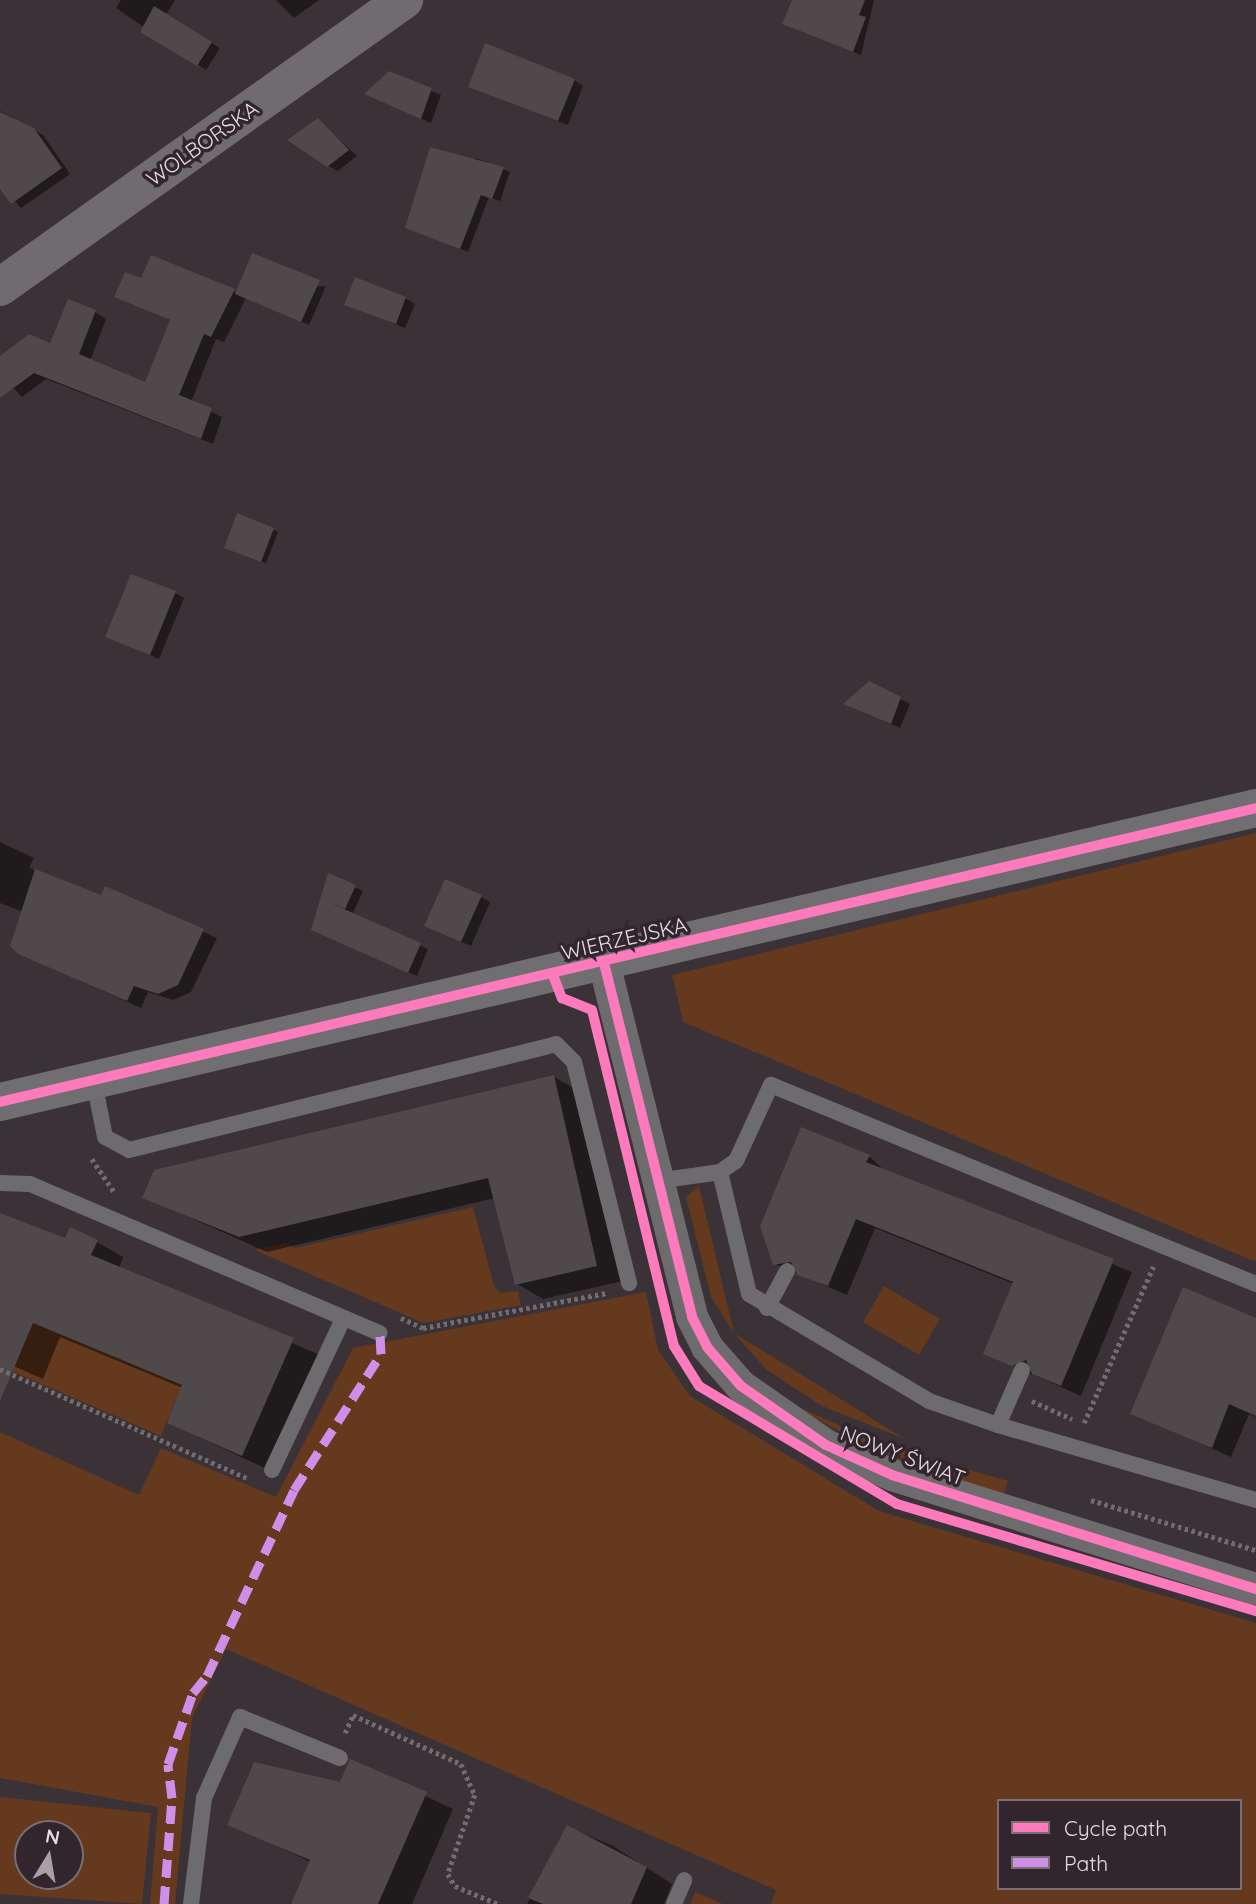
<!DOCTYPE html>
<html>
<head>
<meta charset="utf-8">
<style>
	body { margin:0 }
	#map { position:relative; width:1256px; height:1904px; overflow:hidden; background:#3a3236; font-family:Quicksand,sans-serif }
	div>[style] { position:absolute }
	.green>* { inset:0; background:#64391d }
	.shadow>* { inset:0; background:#0007 }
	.building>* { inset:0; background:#50494b }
	.path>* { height:4.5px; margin-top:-2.25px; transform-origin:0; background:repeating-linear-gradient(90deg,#706c6f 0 3.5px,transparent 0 7px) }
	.lane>* { height:16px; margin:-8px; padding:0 8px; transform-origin:8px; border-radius:8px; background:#6d6b6e }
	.street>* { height:32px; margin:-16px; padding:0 16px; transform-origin:16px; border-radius:16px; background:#6d6b6e }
	.secondary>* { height:38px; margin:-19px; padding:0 19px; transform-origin:19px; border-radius:19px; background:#706e71 }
	.primary>* { height:38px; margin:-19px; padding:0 19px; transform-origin:19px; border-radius:19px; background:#706b6f }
	.quiet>* { height:9px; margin-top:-4.5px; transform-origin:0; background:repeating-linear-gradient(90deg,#ce8fe9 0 18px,transparent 0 27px) }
	.cycleway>* { height:10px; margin:-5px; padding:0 5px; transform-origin:5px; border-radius:5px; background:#fd7abc }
	span { translate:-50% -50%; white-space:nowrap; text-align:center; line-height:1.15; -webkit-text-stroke:7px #33252d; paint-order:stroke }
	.street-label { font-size:21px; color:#e5dce1 }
	.legend { position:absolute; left:997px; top:1799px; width:245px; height:91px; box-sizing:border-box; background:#33252d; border:2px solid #7a6e75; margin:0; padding:9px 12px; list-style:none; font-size:21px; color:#e5dce1 }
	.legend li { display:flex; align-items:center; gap:14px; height:35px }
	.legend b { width:35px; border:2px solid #7a6e75 }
	.north { position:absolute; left:14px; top:1820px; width:70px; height:70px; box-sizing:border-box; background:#33252d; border:2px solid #7a6e75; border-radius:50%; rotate:11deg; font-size:19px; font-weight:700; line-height:28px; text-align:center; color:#e5dce1 }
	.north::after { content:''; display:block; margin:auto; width:24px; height:32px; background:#a9a0a5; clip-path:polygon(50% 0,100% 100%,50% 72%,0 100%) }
</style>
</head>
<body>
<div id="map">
	<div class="green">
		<i style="clip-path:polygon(1256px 833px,1256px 1262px,683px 1022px,672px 975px)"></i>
		<i style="clip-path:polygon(699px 1186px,734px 1333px,905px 1439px,822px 1406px,767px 1370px,734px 1333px,711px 1297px,686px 1197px)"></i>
		<i style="clip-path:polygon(473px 1207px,494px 1286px,500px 1293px,518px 1291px,521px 1305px,424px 1323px,254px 1250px,286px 1243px,295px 1248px)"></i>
		<i style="clip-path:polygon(884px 1286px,940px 1319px,919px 1355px,863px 1322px)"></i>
		<i style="clip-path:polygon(evenodd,646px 1292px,658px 1350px,690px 1396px,879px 1511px,1256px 1623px,1256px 1904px,771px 1904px,776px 1890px,226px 1649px,192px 1718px,175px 1904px,150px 1904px,158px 1807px,0 1778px,0 1432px,139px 1495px,161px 1448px,276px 1497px,353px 1348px,646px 1292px,999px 1801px,1240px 1801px,1240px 1888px,999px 1888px,999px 1801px)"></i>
		<i style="clip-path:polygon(33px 1323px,182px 1385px,161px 1436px,0 1366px,16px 1364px)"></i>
		<i style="clip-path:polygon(781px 1399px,881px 1444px,1008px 1481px,1003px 1496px,888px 1458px)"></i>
		<i style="clip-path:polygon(evenodd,0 1797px,151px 1813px,142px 1904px,0 1894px,0 1797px,28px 1834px,70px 1834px,70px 1876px,28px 1876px,28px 1834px)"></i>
		<i style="clip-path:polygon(695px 1892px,723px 1904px,690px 1904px)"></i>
	</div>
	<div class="shadow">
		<i style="clip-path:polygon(121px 0,175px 0,166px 15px,220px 48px,206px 70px,116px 8px)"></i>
		<i style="clip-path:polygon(276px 0,319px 0,294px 18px)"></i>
		<i style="clip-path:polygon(794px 0,874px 0,861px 55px,792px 28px)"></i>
		<i style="clip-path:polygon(390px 73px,441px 95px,431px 123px,375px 98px)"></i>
		<i style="clip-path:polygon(574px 80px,583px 86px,568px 125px,480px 91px)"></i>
		<i style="clip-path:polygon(0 111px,43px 135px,70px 174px,21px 208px,0 185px)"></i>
		<i style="clip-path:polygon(318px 120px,357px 156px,338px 171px,328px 166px)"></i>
		<i style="clip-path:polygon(476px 158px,510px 172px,500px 201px,489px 197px,468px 252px,414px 231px)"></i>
		<i style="clip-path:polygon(152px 257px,237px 293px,326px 286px,309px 325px,246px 298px,224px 342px,216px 339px,191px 402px,222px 417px,213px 444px,46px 379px,22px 397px,0 374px,0 358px,51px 345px,95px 312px,106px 319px,90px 361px,146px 384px,171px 321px,117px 296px,142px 280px)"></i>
		<i style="clip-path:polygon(405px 298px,415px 304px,405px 328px,346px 304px)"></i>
		<i style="clip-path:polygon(238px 515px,278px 532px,266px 563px,230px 549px)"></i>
		<i style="clip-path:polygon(175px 593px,184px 598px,159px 659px,107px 636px)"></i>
		<i style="clip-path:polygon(900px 699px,910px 704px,900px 728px,855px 709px)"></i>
		<i style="clip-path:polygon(0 842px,34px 858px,29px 868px,102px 897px,106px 888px,217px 938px,191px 992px,173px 1000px,148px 992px,141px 1008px,19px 953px,23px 912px,0 903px)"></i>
		<i style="clip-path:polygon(329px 875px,363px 891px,352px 915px,428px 949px,417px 976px,321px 934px)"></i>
		<i style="clip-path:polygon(481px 897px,490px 902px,471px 946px,436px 931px)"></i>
		<i style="clip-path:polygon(554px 1077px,581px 1092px,623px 1281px,543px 1299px,517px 1284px,495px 1198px,267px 1252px,144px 1197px)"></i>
		<i style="clip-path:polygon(869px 1156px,886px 1172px,1132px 1272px,1081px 1396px,985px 1353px,1014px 1284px,875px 1228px,847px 1295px,775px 1264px)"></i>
		<i style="clip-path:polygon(0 1214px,66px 1240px,97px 1242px,123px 1257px,119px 1268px,320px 1355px,269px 1470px,169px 1423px,183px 1388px,60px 1337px,43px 1379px,0 1360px)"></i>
		<i style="clip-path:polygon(1256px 1320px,1256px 1417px,1249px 1414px,1231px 1457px,1132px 1413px)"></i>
		<i style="clip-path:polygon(351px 1761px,453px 1809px,412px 1904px,293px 1904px,311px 1862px,230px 1824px,341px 1784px)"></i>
		<i style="clip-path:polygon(568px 1827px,613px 1846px,672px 1884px,664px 1904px,527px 1904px)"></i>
	</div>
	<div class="building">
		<i style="clip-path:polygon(792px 0,865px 0,859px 15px,866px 17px,853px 52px,782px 24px)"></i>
		<i style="clip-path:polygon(154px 6px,212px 42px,197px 66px,140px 32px)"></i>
		<i style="clip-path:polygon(485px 43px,575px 79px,558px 121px,468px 87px)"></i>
		<i style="clip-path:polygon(389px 71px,432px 88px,421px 119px,364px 94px)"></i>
		<i style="clip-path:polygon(0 112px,34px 128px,62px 168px,11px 204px,0 189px)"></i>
		<i style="clip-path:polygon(318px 118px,349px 150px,327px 167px,287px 140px)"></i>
		<i style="clip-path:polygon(430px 147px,504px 167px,492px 199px,481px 195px,460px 249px,405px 228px)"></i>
		<i style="clip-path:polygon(252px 253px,320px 280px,301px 322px,235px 294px)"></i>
		<i style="clip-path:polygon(151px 255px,235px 289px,211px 337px,204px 334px,179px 395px,212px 408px,201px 439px,34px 373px,0 398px,0 356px,29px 334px,50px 343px,68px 299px,96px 310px,79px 354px,145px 382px,170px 320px,114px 297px,125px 272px,141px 278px)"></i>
		<i style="clip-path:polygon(355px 277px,406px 297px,396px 324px,344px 305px)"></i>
		<i style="clip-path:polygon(237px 513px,274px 528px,261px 562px,224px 548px)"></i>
		<i style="clip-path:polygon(131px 574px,176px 591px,150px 655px,105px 637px)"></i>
		<i style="clip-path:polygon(869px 681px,901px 697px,891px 724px,843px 704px)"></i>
		<i style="clip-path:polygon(35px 869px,101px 895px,105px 886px,204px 929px,178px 985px,158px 994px,134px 986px,127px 1001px,18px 954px,10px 946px)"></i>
		<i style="clip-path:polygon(328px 873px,356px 885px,345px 909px,326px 901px,421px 943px,408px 973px,311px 930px)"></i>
		<i style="clip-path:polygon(445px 879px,482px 895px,461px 942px,424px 926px)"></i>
		<i style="clip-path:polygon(554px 1075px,597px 1266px,515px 1285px,488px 1178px,239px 1237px,142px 1198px,154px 1170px)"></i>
		<i style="clip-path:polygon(801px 1127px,870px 1155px,866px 1162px,1114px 1259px,1061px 1386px,1032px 1374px,1026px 1360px,1012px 1366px,983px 1354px,1013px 1282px,856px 1219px,828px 1286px,797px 1275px,791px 1262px,773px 1265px,760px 1226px)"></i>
		<i style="clip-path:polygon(0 1213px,65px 1238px,70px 1227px,98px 1240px,91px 1255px,294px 1338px,242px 1456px,167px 1423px,182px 1385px,33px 1323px,0 1401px)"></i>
		<i style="clip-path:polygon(1183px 1287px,1256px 1318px,1256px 1416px,1229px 1404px,1212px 1448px,1130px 1414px)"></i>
		<i style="clip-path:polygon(350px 1759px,427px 1792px,378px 1904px,291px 1904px,310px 1860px,227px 1825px,254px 1762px,340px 1782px)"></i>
		<i style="clip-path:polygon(567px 1825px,647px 1867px,631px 1904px,543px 1904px,528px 1898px)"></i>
	</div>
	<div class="path">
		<i style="left:92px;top:1159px;width:40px;rotate:56deg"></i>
		<i style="left:401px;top:1318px;width:24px;rotate:24deg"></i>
		<i style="left:423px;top:1328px;width:187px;rotate:-10.8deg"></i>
		<i style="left:0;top:1369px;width:272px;rotate:23.8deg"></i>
		<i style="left:1032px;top:1401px;width:44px;rotate:24.2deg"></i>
		<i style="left:1084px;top:1423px;width:171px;rotate:-66.1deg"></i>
		<i style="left:1091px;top:1500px;width:172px;rotate:16.9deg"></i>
		<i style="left:345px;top:1733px;width:20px;rotate:-66deg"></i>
		<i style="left:353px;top:1715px;width:119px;rotate:24.4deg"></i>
		<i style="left:461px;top:1764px;width:34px;rotate:66deg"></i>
		<i style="left:475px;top:1795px;width:83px;rotate:108.9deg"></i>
		<i style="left:448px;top:1874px;width:14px;rotate:60deg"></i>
		<i style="left:455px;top:1886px;width:47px;rotate:22.7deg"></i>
	</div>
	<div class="lane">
		<i style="left:94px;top:1082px;width:56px;rotate:78.7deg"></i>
		<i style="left:105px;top:1137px;width:27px;rotate:28deg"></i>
		<i style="left:129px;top:1150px;width:440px;rotate:-13.9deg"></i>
		<i style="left:556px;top:1044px;width:25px;rotate:45deg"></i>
		<i style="left:574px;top:1062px;width:228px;rotate:76deg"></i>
		<i style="left:720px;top:1172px;width:19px;rotate:-35deg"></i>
		<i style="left:736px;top:1161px;width:84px;rotate:-65.3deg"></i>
		<i style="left:771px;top:1085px;width:524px;rotate:22.31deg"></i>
		<i style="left:657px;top:1181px;width:64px;rotate:-8.1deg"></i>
		<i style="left:720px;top:1172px;width:125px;rotate:76.6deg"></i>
		<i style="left:749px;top:1294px;width:209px;rotate:30.7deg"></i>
		<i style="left:929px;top:1401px;width:73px;rotate:19.2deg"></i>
		<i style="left:998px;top:1425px;width:60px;rotate:-66.4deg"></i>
		<i style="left:0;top:1183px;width:30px;rotate:2deg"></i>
		<i style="left:30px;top:1184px;width:380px;rotate:23.1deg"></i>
		<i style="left:767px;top:1308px;width:42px;rotate:-61.6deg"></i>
		<i style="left:998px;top:1425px;width:269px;rotate:16.2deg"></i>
		<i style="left:272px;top:1470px;width:167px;rotate:-64.8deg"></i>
		<i style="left:191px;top:1904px;width:107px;rotate:-83deg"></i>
		<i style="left:204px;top:1798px;width:89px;rotate:-66deg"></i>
		<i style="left:240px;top:1717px;width:108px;rotate:22.3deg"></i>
		<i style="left:674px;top:1904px;width:26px;rotate:-67deg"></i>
	</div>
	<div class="street">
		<i style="left:604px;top:963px;width:365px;rotate:76deg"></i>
		<i style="left:692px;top:1317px;width:34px;rotate:63deg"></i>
		<i style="left:707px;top:1347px;width:52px;rotate:48.9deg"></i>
		<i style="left:741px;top:1386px;width:103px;rotate:34.8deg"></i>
		<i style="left:826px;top:1445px;width:72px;rotate:24.4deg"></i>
		<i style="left:892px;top:1475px;width:381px;rotate:17.4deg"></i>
	</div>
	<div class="secondary">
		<i style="left:0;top:1102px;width:1290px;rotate:-13.17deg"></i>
	</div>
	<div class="primary">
		<i style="left:0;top:287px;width:496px;rotate:-35.4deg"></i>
	</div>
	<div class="quiet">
		<i style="left:164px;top:1904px;width:106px;rotate:-85.7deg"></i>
		<i style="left:172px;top:1798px;width:34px;rotate:-97deg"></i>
		<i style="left:168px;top:1764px;width:75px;rotate:-70.6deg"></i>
		<i style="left:193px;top:1693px;width:22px;rotate:-51deg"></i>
		<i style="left:207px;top:1676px;width:205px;rotate:-64.9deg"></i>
		<i style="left:294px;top:1490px;width:161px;rotate:-57.4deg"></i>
		<i style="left:381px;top:1354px;width:21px;rotate:-93deg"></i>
	</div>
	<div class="cycleway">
		<i style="left:604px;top:963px;width:365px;rotate:76deg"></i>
		<i style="left:692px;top:1317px;width:34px;rotate:63deg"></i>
		<i style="left:707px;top:1347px;width:52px;rotate:48.9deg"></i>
		<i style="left:741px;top:1386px;width:103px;rotate:34.8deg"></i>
		<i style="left:826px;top:1445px;width:72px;rotate:24.4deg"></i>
		<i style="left:892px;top:1475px;width:381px;rotate:17.4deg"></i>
		<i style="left:553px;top:975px;width:25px;rotate:69deg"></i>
		<i style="left:562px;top:998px;width:32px;rotate:22deg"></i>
		<i style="left:592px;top:1010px;width:346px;rotate:76.3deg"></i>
		<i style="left:674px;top:1346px;width:47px;rotate:58deg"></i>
		<i style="left:699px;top:1386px;width:230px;rotate:30.8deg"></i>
		<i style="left:897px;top:1504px;width:375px;rotate:16.6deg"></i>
		<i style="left:0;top:1102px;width:1290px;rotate:-13.17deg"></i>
	</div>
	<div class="street-label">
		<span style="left:202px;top:143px;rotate:-35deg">WOLBORSKA</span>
		<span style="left:624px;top:938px;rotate:-13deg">WIERZEJSKA</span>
		<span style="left:903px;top:1455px;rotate:21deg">NOWY ŚWIAT</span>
	</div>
	<ul class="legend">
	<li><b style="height:9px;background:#fd7abc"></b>Cycle path</li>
	<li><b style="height:9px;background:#ce8fe9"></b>Path</li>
	</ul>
	<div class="north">N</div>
</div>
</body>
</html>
